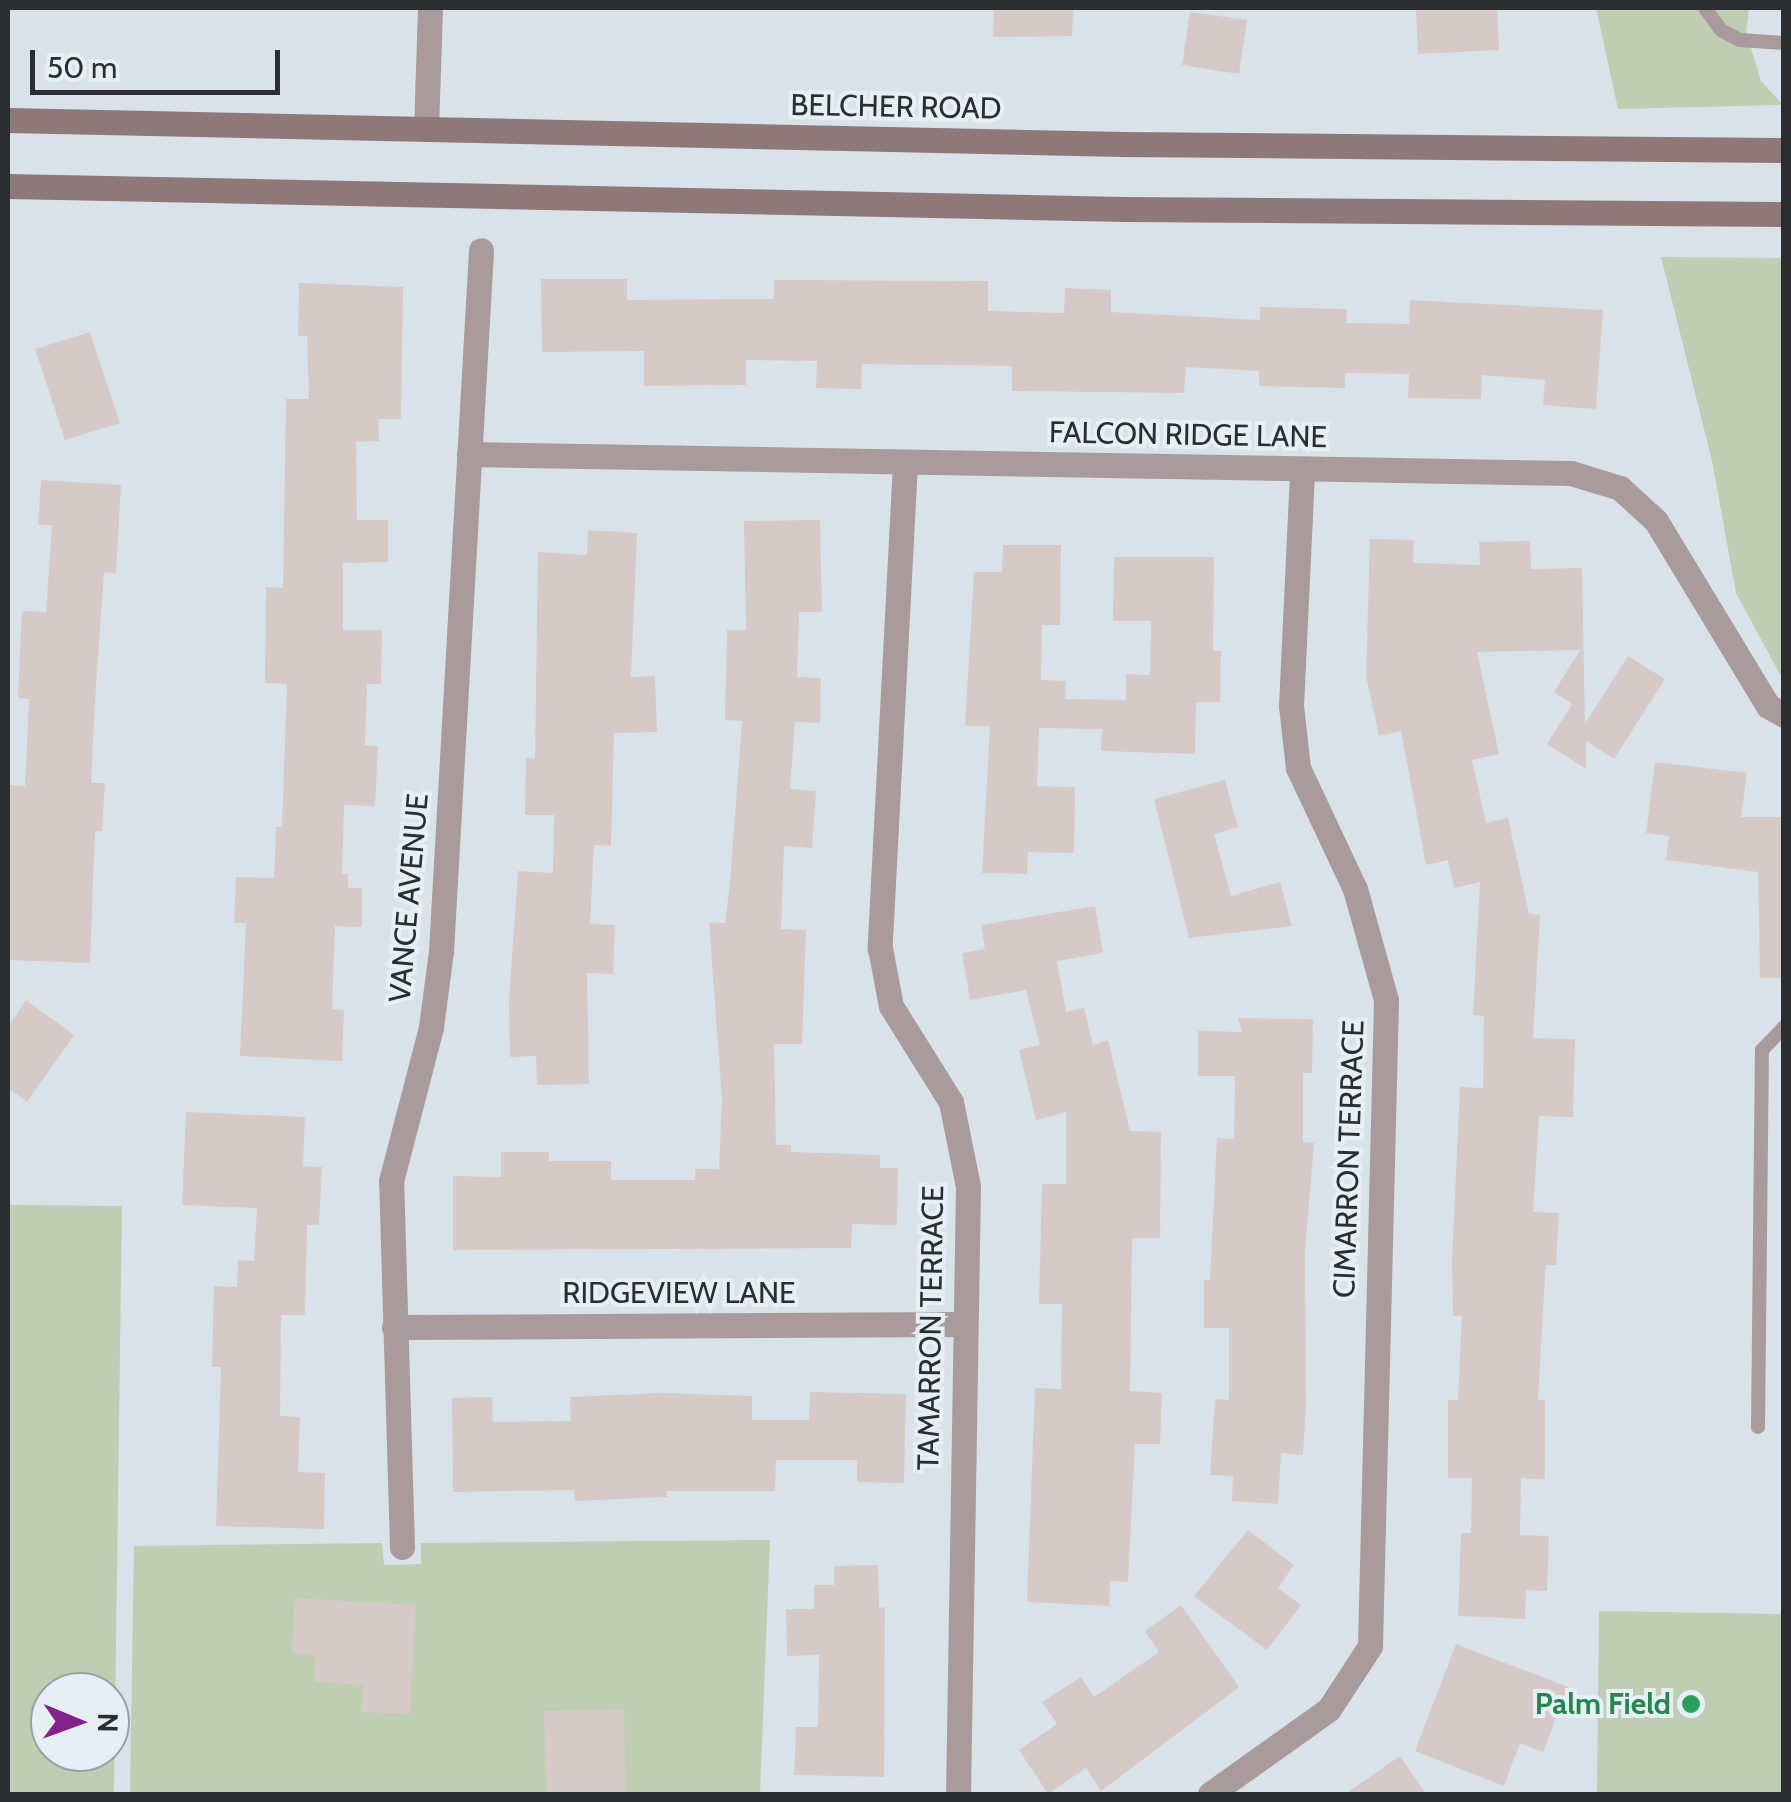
<!DOCTYPE html>
<html>
<head>
<meta charset="utf-8">
<style>
	body { margin:0 }
	#map { position:relative; width:1791px; height:1802px; overflow:hidden; background:#dae2e9; font-family:Cabin,sans-serif }
	div>[style] { position:absolute }
	.green>* { inset:0; background:#bfcdb3 }
	.building>* { inset:0; background:#d5cac8 }
	.service>* { height:14px; margin:-7px; padding:0 7px; transform-origin:7px; border-radius:7px; background:#a99a9b }
	.minor>* { height:25px; margin:-12.5px; padding:0 12.5px; transform-origin:12.5px; border-radius:12.5px; background:#a99a9b }
	.secondary>* { height:25px; margin:-12.5px; padding:0 12.5px; transform-origin:12.5px; border-radius:12.5px; background:#8e787a }
	.dots>* { width:28px; height:28px; translate:-50% -50%; box-sizing:border-box; border:5px solid #e7eff6; border-radius:50% }
	span { translate:-50% -50%; white-space:nowrap; text-align:center; line-height:1.15; -webkit-text-stroke:8px #e7eff6; paint-order:stroke }
	.street-label { font-size:30px; color:#2a2e30 }
	.leisure-label { font-size:30px; color:#27864d; font-weight:700 }
	.right { translate:-100% -50%; text-align:right }
	.frame { position:absolute; inset:0; border:10px solid #2a2e30; pointer-events:none }
	.north { position:absolute; left:30px; top:1672px; width:100px; height:100px; box-sizing:border-box; background:#e7eff6; border:2px solid #9ba2a7; border-radius:50%; rotate:91deg; font-size:28px; font-weight:700; line-height:40px; text-align:center; color:#2a2e30 }
	.north::after { content:''; display:block; margin:auto; width:35px; height:45px; background:#84218b; clip-path:polygon(50% 0,100% 100%,50% 72%,0 100%) }
	.scale { position:absolute; left:30px; top:50px; width:250px; height:45px; box-sizing:border-box; border:5px solid #2a2e30; border-top:0; padding-left:12px; font-size:30px; line-height:35px; white-space:nowrap; color:#2a2e30; -webkit-text-stroke:8px #e7eff6; paint-order:stroke }
</style>
</head>
<body>
<div id="map">
	<div class="green">
		<i style="clip-path:polygon(1596px 8px,1749px 8px,1746px 32px,1761px 81px,1783px 105px,1618px 109px)"></i>
		<i style="clip-path:polygon(1661px 257px,1783px 258px,1783px 680px,1736px 593px,1712px 461px)"></i>
		<i style="clip-path:polygon(evenodd,8px 1205px,122px 1206px,114px 1794px,8px 1794px,8px 1205px,110px 1692px,110px 1752px,50px 1752px,50px 1692px,110px 1692px)"></i>
		<i style="clip-path:polygon(770px 1540px,760px 1794px,130px 1794px,134px 1546px,382px 1543px,384px 1565px,421px 1564px,421px 1543px)"></i>
		<i style="clip-path:polygon(1599px 1611px,1783px 1614px,1783px 1794px,1597px 1794px)"></i>
	</div>
	<div class="building">
		<i style="clip-path:polygon(994px 8px,1073px 8px,1072px 36px,993px 37px)"></i>
		<i style="clip-path:polygon(1416px 8px,1497px 8px,1499px 50px,1418px 54px)"></i>
		<i style="clip-path:polygon(1190px 12px,1247px 20px,1239px 74px,1182px 65px)"></i>
		<i style="clip-path:polygon(541px 279px,627px 279px,627px 300px,774px 299px,774px 280px,988px 281px,988px 311px,1064px 313px,1065px 288px,1111px 290px,1111px 312px,1260px 320px,1260px 307px,1347px 309px,1346px 323px,1409px 324px,1410px 300px,1603px 310px,1596px 409px,1543px 405px,1545px 380px,1482px 375px,1481px 399px,1408px 398px,1409px 374px,1345px 373px,1345px 388px,1259px 386px,1259px 371px,1186px 367px,1184px 393px,1012px 391px,1012px 366px,862px 364px,861px 389px,816px 388px,817px 361px,746px 360px,746px 385px,644px 386px,644px 351px,542px 352px)"></i>
		<i style="clip-path:polygon(299px 283px,403px 287px,401px 419px,378px 419px,379px 441px,356px 442px,357px 520px,388px 520px,388px 562px,343px 563px,343px 630px,382px 630px,381px 684px,367px 684px,365px 745px,378px 746px,375px 806px,344px 805px,342px 874px,348px 874px,348px 888px,362px 888px,362px 927px,335px 926px,332px 1009px,344px 1010px,342px 1061px,240px 1056px,246px 923px,234px 923px,236px 877px,274px 878px,276px 827px,282px 827px,287px 684px,265px 683px,266px 587px,283px 588px,286px 399px,309px 399px,307px 336px,298px 336px)"></i>
		<i style="clip-path:polygon(90px 332px,120px 423px,65px 440px,35px 349px)"></i>
		<i style="clip-path:polygon(41px 480px,121px 485px,116px 573px,104px 572px,95px 701px,91px 783px,105px 783px,102px 831px,95px 831px,90px 963px,8px 960px,10px 785px,25px 786px,29px 699px,18px 698px,22px 611px,46px 612px,52px 525px,38px 525px)"></i>
		<i style="clip-path:polygon(820px 520px,822px 612px,799px 612px,797px 677px,821px 678px,820px 723px,795px 722px,790px 789px,816px 791px,812px 848px,784px 846px,781px 929px,806px 930px,802px 1044px,774px 1044px,776px 1145px,791px 1145px,791px 1152px,880px 1155px,880px 1168px,898px 1168px,897px 1225px,852px 1224px,851px 1248px,453px 1250px,453px 1176px,501px 1177px,501px 1152px,549px 1152px,549px 1161px,611px 1161px,611px 1180px,695px 1180px,695px 1169px,719px 1169px,722px 1099px,709px 922px,725px 923px,730px 882px,742px 721px,725px 720px,727px 630px,746px 630px,744px 521px)"></i>
		<i style="clip-path:polygon(588px 530px,637px 533px,631px 677px,655px 676px,657px 732px,614px 733px,611px 846px,594px 845px,590px 924px,615px 925px,613px 974px,587px 973px,589px 1084px,537px 1085px,536px 1056px,510px 1057px,509px 1001px,518px 871px,553px 873px,554px 815px,525px 815px,526px 758px,535px 758px,538px 552px,587px 555px)"></i>
		<i style="clip-path:polygon(1370px 539px,1414px 540px,1413px 563px,1480px 565px,1479px 542px,1530px 541px,1531px 569px,1582px 568px,1585px 724px,1628px 656px,1665px 679px,1614px 759px,1586px 741px,1586px 769px,1547px 744px,1572px 704px,1554px 692px,1580px 650px,1477px 652px,1499px 754px,1472px 760px,1486px 823px,1508px 818px,1529px 914px,1540px 915px,1533px 1038px,1575px 1039px,1573px 1117px,1539px 1116px,1533px 1212px,1559px 1213px,1556px 1265px,1546px 1265px,1543px 1310px,1538px 1400px,1545px 1400px,1545px 1479px,1521px 1478px,1520px 1535px,1549px 1536px,1547px 1591px,1526px 1590px,1525px 1619px,1458px 1616px,1461px 1533px,1471px 1533px,1472px 1478px,1448px 1478px,1448px 1400px,1458px 1400px,1462px 1316px,1453px 1316px,1452px 1260px,1460px 1087px,1483px 1088px,1484px 1016px,1473px 1015px,1480px 882px,1454px 888px,1448px 860px,1426px 865px,1401px 731px,1379px 736px,1366px 676px)"></i>
		<i style="clip-path:polygon(1003px 545px,1061px 545px,1060px 625px,1042px 625px,1041px 680px,1066px 681px,1065px 699px,1126px 700px,1126px 674px,1150px 675px,1151px 621px,1113px 621px,1114px 557px,1214px 557px,1213px 651px,1221px 651px,1220px 702px,1196px 702px,1195px 754px,1101px 751px,1102px 729px,1039px 728px,1037px 786px,1075px 787px,1074px 853px,1028px 852px,1027px 874px,982px 873px,990px 726px,965px 726px,974px 572px,1002px 572px)"></i>
		<i style="clip-path:polygon(1655px 762px,1747px 773px,1741px 817px,1784px 817px,1784px 978px,1760px 978px,1758px 872px,1666px 860px,1669px 836px,1646px 833px)"></i>
		<i style="clip-path:polygon(1225px 780px,1238px 827px,1214px 834px,1231px 896px,1280px 882px,1292px 926px,1189px 938px,1154px 799px)"></i>
		<i style="clip-path:polygon(1095px 906px,1103px 953px,1057px 961px,1066px 1012px,1084px 1008px,1093px 1045px,1108px 1040px,1130px 1131px,1161px 1132px,1160px 1238px,1132px 1238px,1130px 1391px,1162px 1393px,1160px 1444px,1135px 1444px,1128px 1582px,1110px 1581px,1109px 1606px,1027px 1602px,1035px 1388px,1061px 1389px,1062px 1304px,1039px 1304px,1042px 1184px,1066px 1184px,1066px 1112px,1036px 1120px,1019px 1050px,1040px 1045px,1026px 990px,970px 1000px,962px 953px,985px 949px,981px 925px)"></i>
		<i style="clip-path:polygon(26px 1000px,74px 1035px,27px 1102px,8px 1088px,8px 1027px)"></i>
		<i style="clip-path:polygon(1238px 1018px,1313px 1019px,1312px 1073px,1303px 1073px,1303px 1142px,1314px 1143px,1305px 1252px,1306px 1405px,1303px 1455px,1281px 1453px,1278px 1504px,1232px 1501px,1233px 1476px,1210px 1475px,1215px 1399px,1229px 1400px,1229px 1328px,1204px 1328px,1204px 1280px,1210px 1280px,1217px 1138px,1234px 1139px,1235px 1076px,1198px 1076px,1198px 1031px,1242px 1032px)"></i>
		<i style="clip-path:polygon(186px 1112px,305px 1117px,303px 1166px,322px 1167px,319px 1225px,307px 1225px,305px 1315px,281px 1315px,280px 1416px,300px 1417px,298px 1472px,325px 1473px,324px 1529px,216px 1526px,221px 1367px,212px 1367px,214px 1286px,237px 1287px,238px 1260px,254px 1261px,257px 1208px,182px 1205px)"></i>
		<i style="clip-path:polygon(810px 1392px,906px 1394px,904px 1483px,857px 1482px,857px 1460px,776px 1460px,775px 1491px,667px 1491px,667px 1497px,575px 1501px,574px 1490px,453px 1492px,452px 1398px,492px 1397px,493px 1422px,571px 1421px,570px 1397px,662px 1393px,752px 1396px,752px 1420px,809px 1420px)"></i>
		<i style="clip-path:polygon(1248px 1530px,1294px 1565px,1278px 1588px,1301px 1605px,1267px 1650px,1194px 1596px)"></i>
		<i style="clip-path:polygon(878px 1565px,879px 1608px,885px 1607px,884px 1777px,794px 1775px,796px 1727px,818px 1727px,819px 1655px,787px 1656px,786px 1609px,814px 1609px,814px 1585px,834px 1585px,834px 1566px)"></i>
		<i style="clip-path:polygon(295px 1598px,416px 1605px,410px 1714px,361px 1712px,363px 1685px,314px 1682px,316px 1655px,292px 1653px)"></i>
		<i style="clip-path:polygon(1181px 1605px,1239px 1687px,1101px 1791px,1086px 1768px,1048px 1794px,1019px 1750px,1057px 1724px,1042px 1702px,1081px 1677px,1094px 1697px,1159px 1652px,1145px 1631px)"></i>
		<i style="clip-path:polygon(1456px 1644px,1568px 1687px,1543px 1752px,1520px 1743px,1504px 1786px,1415px 1751px)"></i>
		<i style="clip-path:polygon(624px 1709px,625px 1794px,546px 1794px,544px 1711px)"></i>
		<i style="clip-path:polygon(1400px 1756px,1426px 1794px,1345px 1794px)"></i>
	</div>
	<div class="service">
		<i style="left:1705px;top:8px;width:27px;rotate:54deg"></i>
		<i style="left:1721px;top:30px;width:21px;rotate:28deg"></i>
		<i style="left:1740px;top:40px;width:44px;rotate:3.9deg"></i>
		<i style="left:1758px;top:1427px;width:377px;rotate:-89.4deg"></i>
		<i style="left:1762px;top:1050px;width:32px;rotate:-46deg"></i>
	</div>
	<div class="minor">
		<i style="left:426px;top:129px;width:121px;rotate:-88.1deg"></i>
		<i style="left:469px;top:454px;width:1102px;rotate:0.99deg"></i>
		<i style="left:1571px;top:473px;width:51px;rotate:17deg"></i>
		<i style="left:1620px;top:488px;width:49px;rotate:42.5deg"></i>
		<i style="left:1656px;top:521px;width:216px;rotate:58.8deg"></i>
		<i style="left:1768px;top:706px;width:18px;rotate:29deg"></i>
		<i style="left:905px;top:463px;width:486px;rotate:93deg"></i>
		<i style="left:880px;top:948px;width:59px;rotate:79.3deg"></i>
		<i style="left:891px;top:1006px;width:113px;rotate:58deg"></i>
		<i style="left:951px;top:1102px;width:86px;rotate:78.6deg"></i>
		<i style="left:968px;top:1186px;width:608px;rotate:90.94deg"></i>
		<i style="left:394px;top:1327px;width:570px;rotate:-0.3deg"></i>
		<i style="left:402px;top:1547px;width:366px;rotate:-91.7deg"></i>
		<i style="left:391px;top:1181px;width:159px;rotate:-75.4deg"></i>
		<i style="left:431px;top:1027px;width:77px;rotate:-82.5deg"></i>
		<i style="left:441px;top:951px;width:702px;rotate:-86.73deg"></i>
		<i style="left:1210px;top:1794px;width:146px;rotate:-35.5deg"></i>
		<i style="left:1329px;top:1709px;width:75px;rotate:-56.9deg"></i>
		<i style="left:1370px;top:1646px;width:646px;rotate:-88.58deg"></i>
		<i style="left:1386px;top:1000px;width:115px;rotate:-105.6deg"></i>
		<i style="left:1355px;top:889px;width:134px;rotate:-115.2deg"></i>
		<i style="left:1298px;top:768px;width:62px;rotate:-96.4deg"></i>
		<i style="left:1291px;top:706px;width:237px;rotate:-87.3deg"></i>
	</div>
	<div class="secondary">
		<i style="left:8px;top:120px;width:1115px;rotate:1.23deg"></i>
		<i style="left:1123px;top:144px;width:661px;rotate:0.52deg"></i>
		<i style="left:8px;top:186px;width:1117px;rotate:1.18deg"></i>
		<i style="left:1125px;top:209px;width:659px;rotate:0.43deg"></i>
	</div>
	<div class="dots">
		<i style="left:1691px;top:1704px;background:#2e9e5b"></i>
	</div>
	<div class="street-label">
		<span style="left:896px;top:107px;rotate:1deg">BELCHER ROAD</span>
		<span style="left:1188px;top:435px;rotate:1deg">FALCON RIDGE LANE</span>
		<span style="left:409px;top:898px;rotate:-85deg">VANCE AVENUE</span>
		<span style="left:1349px;top:1159px;rotate:-88deg">CIMARRON TERRACE</span>
		<span style="left:679px;top:1293px">RIDGEVIEW LANE</span>
		<span style="left:931px;top:1328px;rotate:-89deg">TAMARRON TERRACE</span>
	</div>
	<div class="leisure-label">
		<span class="right" style="left:1671px;top:1704px">Palm Field</span>
	</div>
	<div class="frame"></div>
	<div class="north">N</div>
	<div class="scale">50 m</div>
</div>
</body>
</html>
